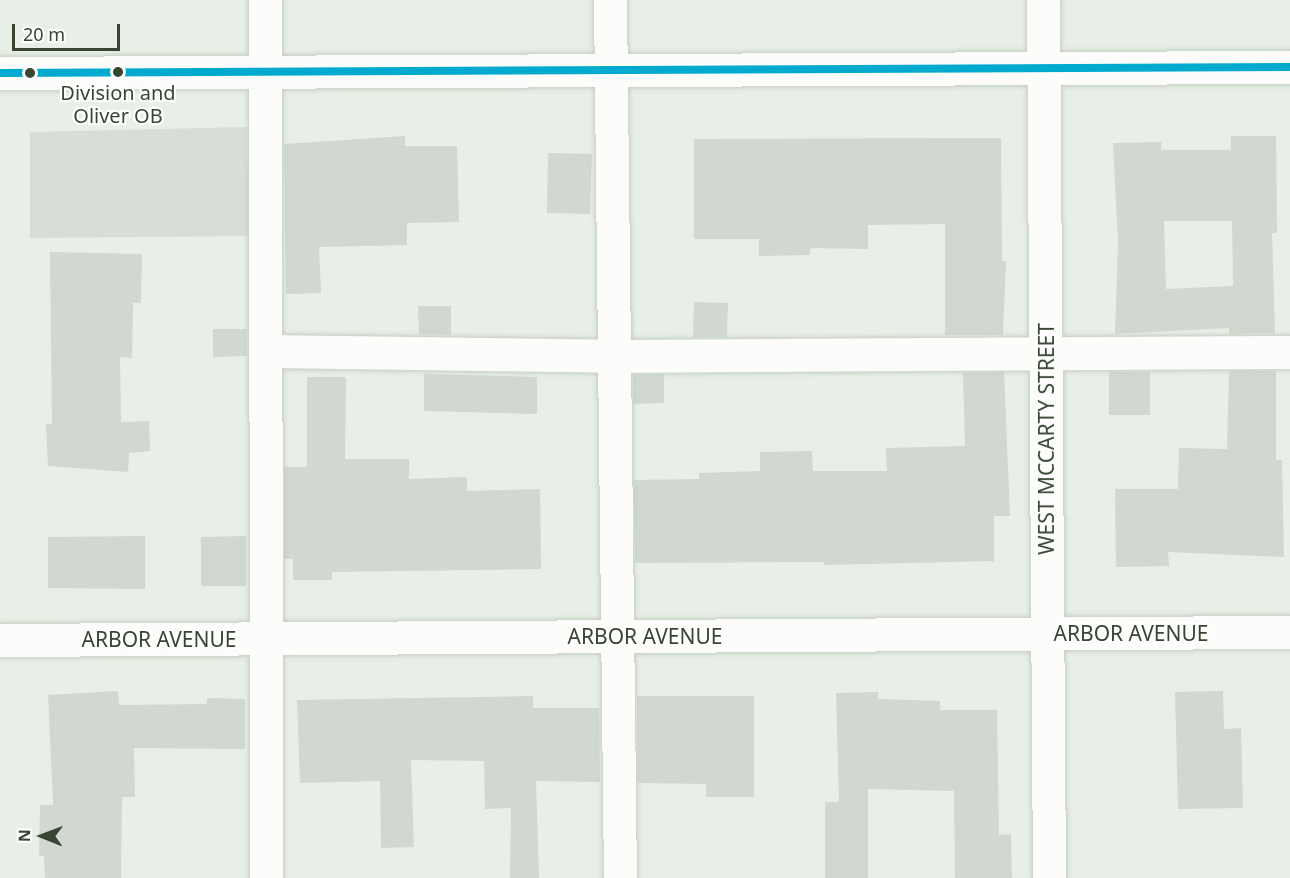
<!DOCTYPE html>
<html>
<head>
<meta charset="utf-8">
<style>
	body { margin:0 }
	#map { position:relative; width:1290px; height:878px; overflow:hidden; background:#e8efe6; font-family:"Noto Sans",sans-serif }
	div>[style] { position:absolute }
	.parking>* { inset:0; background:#d8ded6 }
	.building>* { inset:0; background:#d1d8cf }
	.roads { filter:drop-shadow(0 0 2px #c6cdc3) drop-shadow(0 0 2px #c6cdc3) }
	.minor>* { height:33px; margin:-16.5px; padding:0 16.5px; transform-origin:16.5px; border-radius:16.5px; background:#fcfdfb }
	.bus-1>* { height:8px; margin:-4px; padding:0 4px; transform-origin:4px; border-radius:4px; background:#00a9ce }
	.dots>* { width:16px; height:16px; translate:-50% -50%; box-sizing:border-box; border:3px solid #fff; border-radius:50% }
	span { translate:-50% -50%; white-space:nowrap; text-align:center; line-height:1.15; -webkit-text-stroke:4.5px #fff; paint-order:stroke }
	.bus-label { font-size:20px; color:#374532 }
	.street-label { font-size:21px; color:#374532 }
	.north { position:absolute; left:12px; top:806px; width:60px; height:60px; -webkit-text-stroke:4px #fff; paint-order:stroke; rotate:271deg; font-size:16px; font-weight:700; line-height:24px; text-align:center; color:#374532 }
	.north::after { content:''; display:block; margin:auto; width:21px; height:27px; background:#374532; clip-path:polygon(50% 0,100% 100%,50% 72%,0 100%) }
	.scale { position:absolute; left:12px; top:24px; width:108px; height:27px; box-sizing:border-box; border:3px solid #374532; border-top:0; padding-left:8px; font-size:18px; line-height:21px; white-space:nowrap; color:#374532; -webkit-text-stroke:4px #fff; paint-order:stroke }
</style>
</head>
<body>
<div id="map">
	<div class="parking">
		<i style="clip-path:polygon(247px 127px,249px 236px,30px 238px,30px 132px)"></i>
	</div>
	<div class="building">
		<i style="clip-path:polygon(405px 136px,405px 146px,457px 146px,459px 222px,407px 223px,407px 245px,319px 247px,321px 293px,286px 294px,284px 144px)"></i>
		<i style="clip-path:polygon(evenodd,1231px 136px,1276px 136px,1277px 233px,1272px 233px,1275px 333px,1229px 334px,1229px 328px,1115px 334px,1118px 242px,1113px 143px,1161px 142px,1161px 150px,1231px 150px,1231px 136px,1164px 221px,1232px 221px,1233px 286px,1166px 289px,1164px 221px)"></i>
		<i style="clip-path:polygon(1001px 138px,1002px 261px,1006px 261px,1003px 335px,945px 335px,945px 224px,868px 225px,868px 249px,810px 248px,810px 255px,759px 256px,759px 239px,694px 239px,694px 139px)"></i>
		<i style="clip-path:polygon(548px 153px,592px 154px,590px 214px,547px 213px)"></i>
		<i style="clip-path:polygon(50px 252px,142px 254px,141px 303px,133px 303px,132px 358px,120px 357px,121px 422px,149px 421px,150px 451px,129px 453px,128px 472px,48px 466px,46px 424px,52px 424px)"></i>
		<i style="clip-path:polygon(694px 302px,728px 303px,727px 337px,693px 337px)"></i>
		<i style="clip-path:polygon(418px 306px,451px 306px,451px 335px,419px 334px)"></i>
		<i style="clip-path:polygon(213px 329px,247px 329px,247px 356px,213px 357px)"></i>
		<i style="clip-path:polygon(1229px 371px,1276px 371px,1276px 460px,1282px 460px,1284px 557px,1168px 552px,1169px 566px,1116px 567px,1115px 489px,1178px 489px,1179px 448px,1227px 449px)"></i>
		<i style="clip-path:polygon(1004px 372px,1010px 516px,994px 516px,994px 561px,824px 565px,824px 562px,635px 563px,634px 480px,699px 479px,699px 473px,760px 471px,760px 452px,812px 451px,813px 471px,887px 471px,886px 448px,965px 446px,963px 373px)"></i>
		<i style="clip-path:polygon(1109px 372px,1150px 372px,1150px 415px,1109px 415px)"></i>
		<i style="clip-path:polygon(424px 374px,537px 377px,537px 414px,424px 411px)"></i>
		<i style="clip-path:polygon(664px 374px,664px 403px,633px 404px,633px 375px)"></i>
		<i style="clip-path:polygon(307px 377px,346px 377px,345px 459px,409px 459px,409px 479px,467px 477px,467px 491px,540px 489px,541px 569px,332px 572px,332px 580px,293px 580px,293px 559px,284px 559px,284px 467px,307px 467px)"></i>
		<i style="clip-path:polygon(145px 536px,145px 589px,48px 588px,48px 537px)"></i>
		<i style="clip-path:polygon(246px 536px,246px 586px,201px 586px,201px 537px)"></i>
		<i style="clip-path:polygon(118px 691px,119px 705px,207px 704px,207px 698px,245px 699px,245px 749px,134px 748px,135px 797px,122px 797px,121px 878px,45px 878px,44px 856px,39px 856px,40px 805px,53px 805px,48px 695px)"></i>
		<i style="clip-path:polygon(1223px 691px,1224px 729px,1241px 728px,1243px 808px,1178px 809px,1175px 692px)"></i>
		<i style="clip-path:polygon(878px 692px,878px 699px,940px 701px,940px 710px,997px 710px,999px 835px,1011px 834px,1012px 878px,955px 878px,954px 791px,868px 789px,868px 878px,825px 878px,825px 802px,839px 802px,836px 693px)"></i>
		<i style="clip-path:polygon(533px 696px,533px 708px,599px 708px,600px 782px,536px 781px,539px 878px,510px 878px,511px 808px,485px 809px,484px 761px,411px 760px,414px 847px,381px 848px,380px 781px,300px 783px,297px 700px)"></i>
		<i style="clip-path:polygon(637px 696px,754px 696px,754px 797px,706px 797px,706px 784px,638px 783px)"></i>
	</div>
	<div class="roads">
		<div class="minor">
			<i style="left:265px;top:0;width:878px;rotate:89.93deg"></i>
			<i style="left:610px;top:0;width:878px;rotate:89.35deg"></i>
			<i style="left:1043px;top:0;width:878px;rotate:89.61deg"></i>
			<i style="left:0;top:73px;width:1290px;rotate:-0.27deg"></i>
			<i style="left:268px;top:351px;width:343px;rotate:0.8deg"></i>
			<i style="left:611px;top:356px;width:679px;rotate:-0.34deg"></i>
			<i style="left:0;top:640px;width:1290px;rotate:-0.36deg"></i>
		</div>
	</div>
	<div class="bus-1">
		<i style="left:0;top:73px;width:1290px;rotate:-0.27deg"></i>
	</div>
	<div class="dots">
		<i style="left:118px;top:72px;background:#374532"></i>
		<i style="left:30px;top:73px;background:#374532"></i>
	</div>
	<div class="bus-label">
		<span style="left:118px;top:104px">Division and<br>Oliver OB</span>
	</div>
	<div class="street-label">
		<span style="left:1046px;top:439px;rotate:-90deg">WEST MCCARTY STREET</span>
		<span style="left:1131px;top:633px">ARBOR AVENUE</span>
		<span style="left:645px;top:636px">ARBOR AVENUE</span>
		<span style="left:159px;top:639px">ARBOR AVENUE</span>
	</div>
	<div class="north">N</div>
	<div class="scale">20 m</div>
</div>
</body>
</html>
